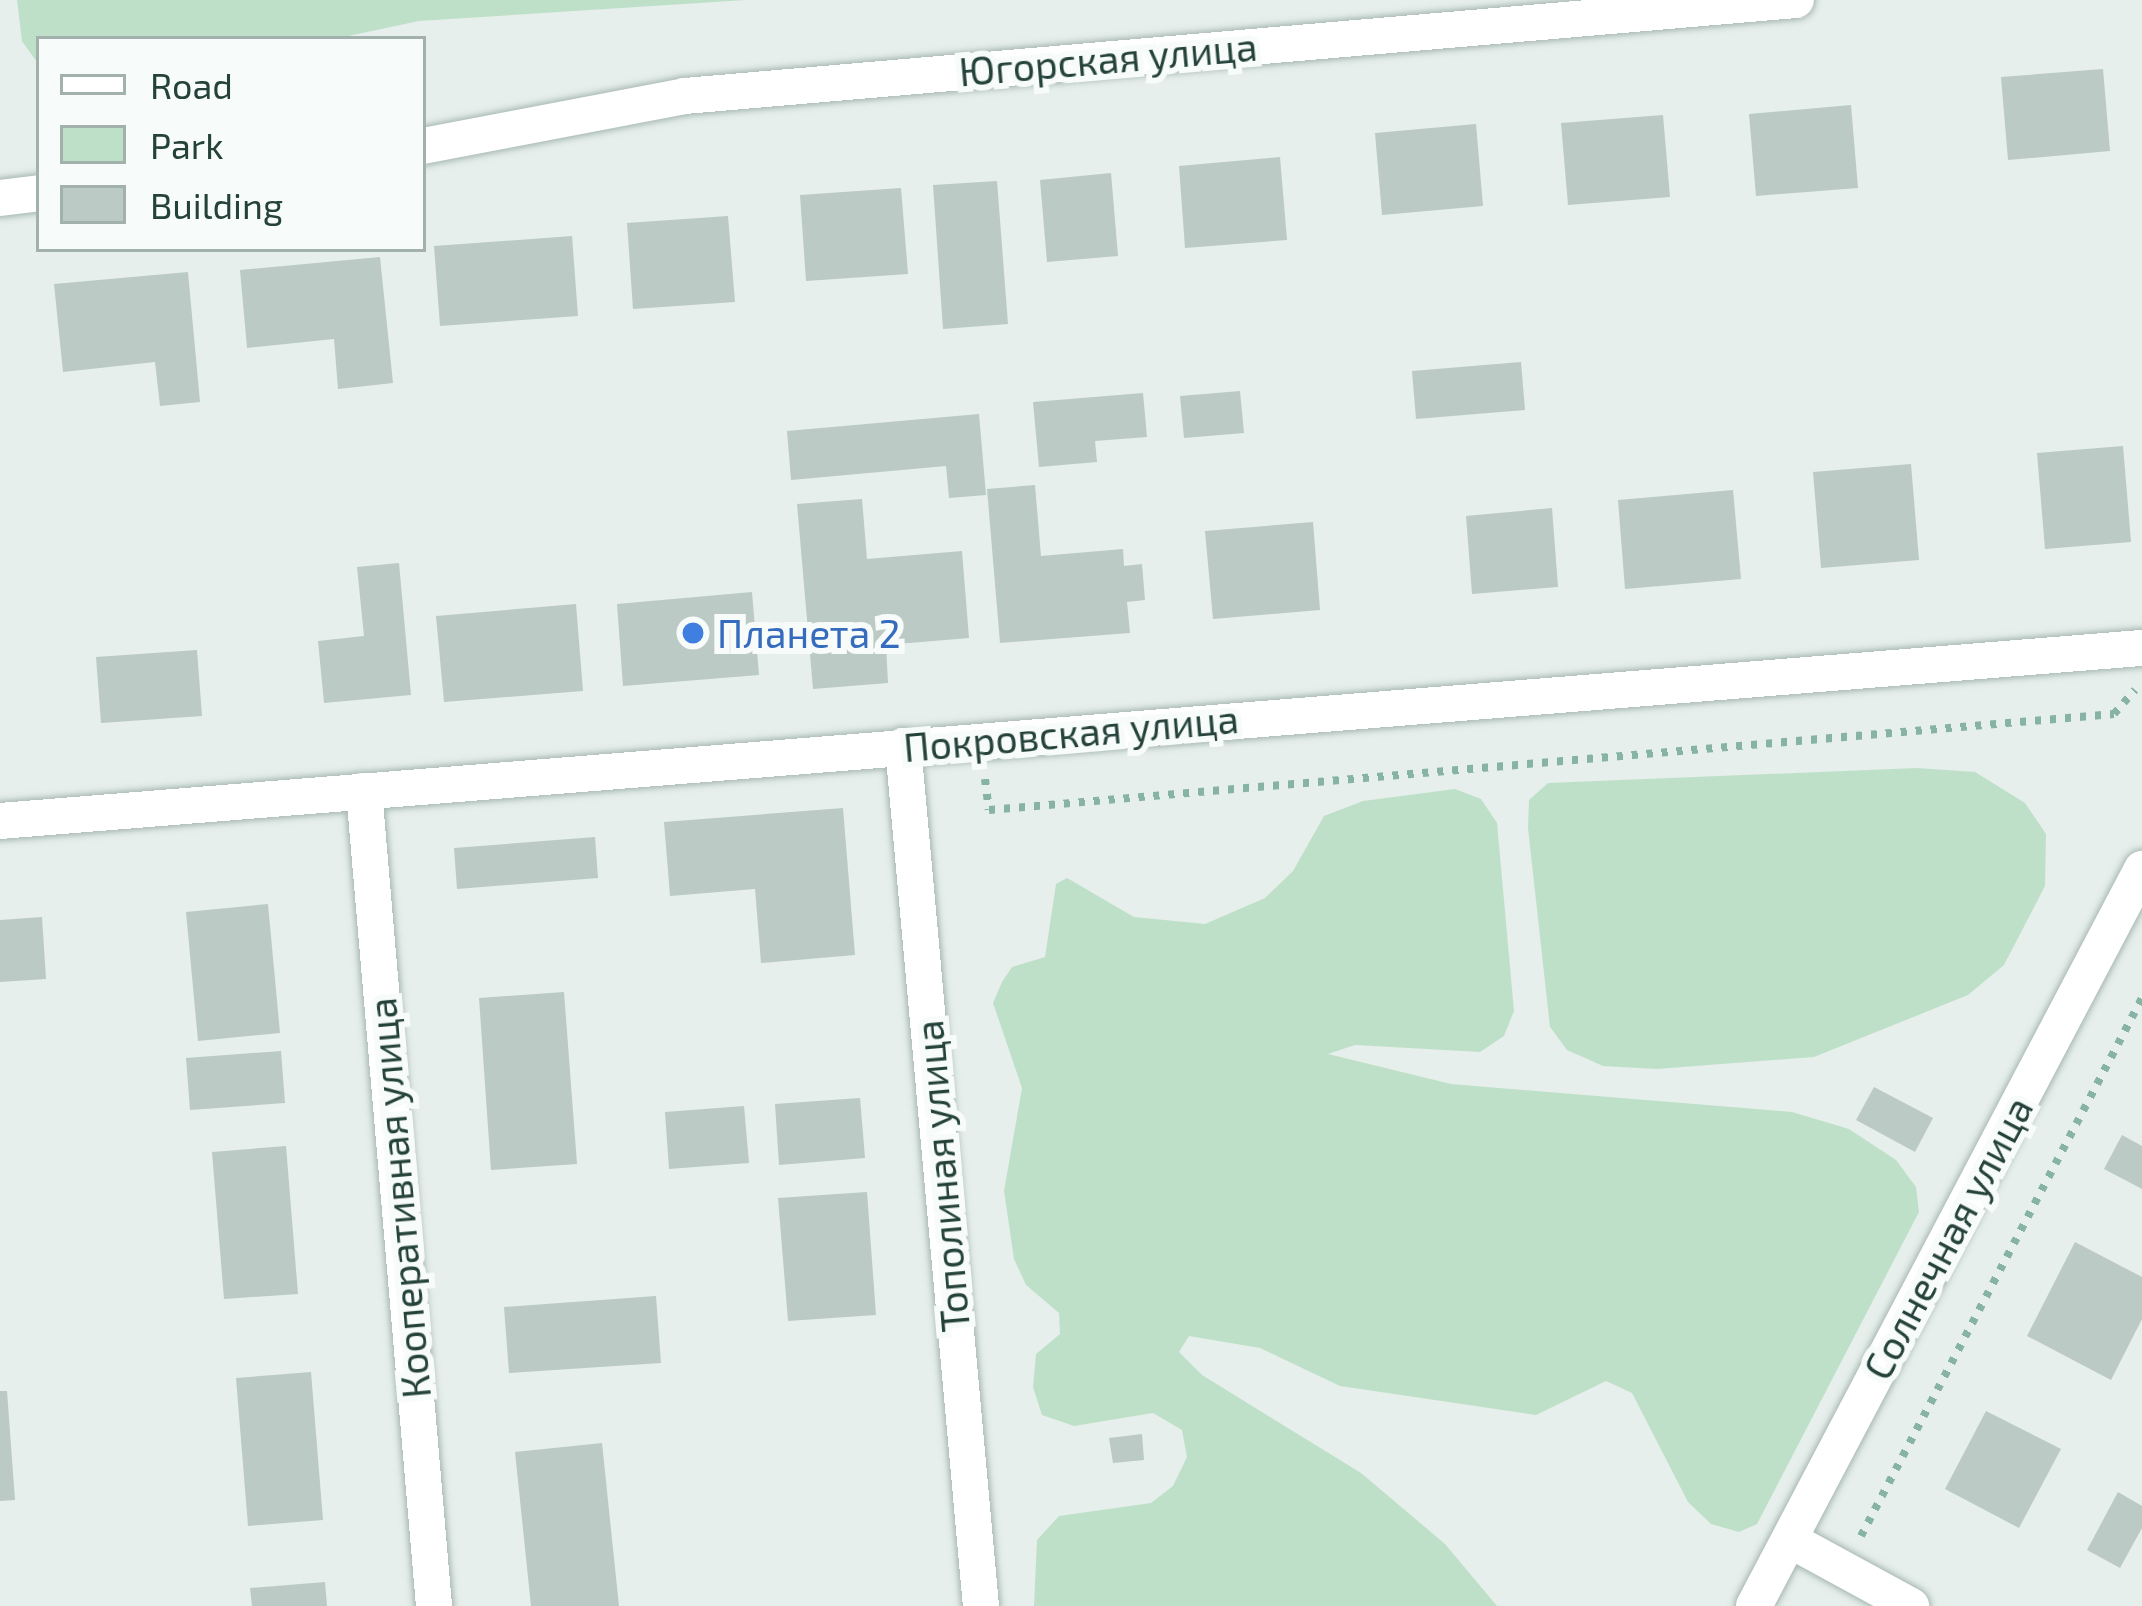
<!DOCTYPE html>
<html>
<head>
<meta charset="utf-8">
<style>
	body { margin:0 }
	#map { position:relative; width:2142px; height:1606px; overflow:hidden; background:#e6efeb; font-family:"Exo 2",sans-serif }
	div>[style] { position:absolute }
	.green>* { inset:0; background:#bfe0c8 }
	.building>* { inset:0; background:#bbcac4 }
	.path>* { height:8px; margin-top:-4px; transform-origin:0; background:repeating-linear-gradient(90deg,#86b3a5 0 6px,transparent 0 15px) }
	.roads { filter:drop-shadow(0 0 3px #a8b8b2) drop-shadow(0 0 3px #a8b8b2) }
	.minor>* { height:36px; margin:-18px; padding:0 18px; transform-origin:18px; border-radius:18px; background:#fff }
	.dots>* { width:33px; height:33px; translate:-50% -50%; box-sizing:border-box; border:6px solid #f7fbf9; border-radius:50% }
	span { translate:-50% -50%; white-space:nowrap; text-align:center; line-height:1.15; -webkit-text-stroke:12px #f7fbf9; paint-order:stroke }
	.street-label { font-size:39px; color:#24423a }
	.shop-label { font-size:39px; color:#366cbe }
	.left { translate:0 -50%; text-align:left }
	.legend { position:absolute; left:36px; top:36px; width:390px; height:216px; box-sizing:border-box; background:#f7fbf9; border:3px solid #a3b1ad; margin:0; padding:15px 21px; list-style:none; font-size:36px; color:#24423a }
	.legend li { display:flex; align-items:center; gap:24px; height:60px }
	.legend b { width:60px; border:3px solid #a3b1ad }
</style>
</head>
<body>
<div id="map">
	<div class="green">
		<i style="clip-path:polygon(17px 0,746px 0,419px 21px,334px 39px,39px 39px,39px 65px,22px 41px)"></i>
		<i style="clip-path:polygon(1917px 768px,1975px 772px,2025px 803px,2046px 834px,2045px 886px,2004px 965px,1968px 995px,1814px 1057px,1657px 1069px,1603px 1066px,1567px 1050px,1550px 1027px,1528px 828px,1529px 800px,1548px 783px)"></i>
		<i style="clip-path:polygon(1455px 789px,1481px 799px,1497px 823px,1514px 1011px,1504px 1036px,1480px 1052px,1355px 1045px,1328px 1054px,1451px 1084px,1792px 1112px,1849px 1129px,1896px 1160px,1916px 1187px,1919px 1212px,1757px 1524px,1739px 1532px,1711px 1524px,1688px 1502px,1632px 1393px,1606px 1381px,1536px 1415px,1340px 1386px,1260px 1348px,1189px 1336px,1179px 1352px,1202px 1375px,1361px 1473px,1445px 1544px,1497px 1606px,1034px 1606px,1037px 1540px,1059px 1516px,1151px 1503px,1173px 1486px,1187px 1457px,1182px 1430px,1153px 1413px,1074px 1426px,1042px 1415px,1033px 1387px,1036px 1354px,1060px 1334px,1059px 1313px,1026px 1285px,1014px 1259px,1004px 1191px,1022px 1088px,993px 1003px,1002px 982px,1012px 967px,1045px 957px,1056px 884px,1067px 878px,1134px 917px,1205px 924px,1265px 898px,1293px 871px,1324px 816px,1363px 801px)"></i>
	</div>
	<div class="building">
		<i style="clip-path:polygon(2103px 69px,2110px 151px,2008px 160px,2001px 77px)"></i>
		<i style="clip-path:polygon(1851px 105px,1858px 188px,1756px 196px,1749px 114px)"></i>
		<i style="clip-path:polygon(1663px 115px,1670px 197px,1568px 205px,1561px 123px)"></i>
		<i style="clip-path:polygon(1476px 124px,1483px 206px,1382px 215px,1375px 133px)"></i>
		<i style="clip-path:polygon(1280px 157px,1287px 240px,1185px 248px,1179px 166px)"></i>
		<i style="clip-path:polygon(1111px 173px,1118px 256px,1047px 262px,1040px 180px)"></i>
		<i style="clip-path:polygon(997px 181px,1008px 324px,943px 329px,933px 185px)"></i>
		<i style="clip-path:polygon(901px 188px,908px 274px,806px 281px,800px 195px)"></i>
		<i style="clip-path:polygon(728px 216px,735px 302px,633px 309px,627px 223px)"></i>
		<i style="clip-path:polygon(572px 236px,578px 316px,440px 326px,434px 246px)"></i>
		<i style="clip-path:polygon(380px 257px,393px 383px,338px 389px,334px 339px,247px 348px,240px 270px)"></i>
		<i style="clip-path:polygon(188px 272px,200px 402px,160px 406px,155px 362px,63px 372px,54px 284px)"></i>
		<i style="clip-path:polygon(1521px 362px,1525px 410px,1416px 419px,1412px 371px)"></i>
		<i style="clip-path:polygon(1240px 391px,1244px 433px,1184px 438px,1180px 396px)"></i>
		<i style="clip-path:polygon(1143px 393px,1147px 437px,1095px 441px,1097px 462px,1039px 467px,1033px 402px)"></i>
		<i style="clip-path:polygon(979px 414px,986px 495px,949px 498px,946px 466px,791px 480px,787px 431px)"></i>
		<i style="clip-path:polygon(2123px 446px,2131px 542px,2045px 549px,2037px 453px)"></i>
		<i style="clip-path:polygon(1911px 464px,1919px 560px,1821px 568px,1813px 472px)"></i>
		<i style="clip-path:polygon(1035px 485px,1041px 556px,1123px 549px,1124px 566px,1142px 564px,1145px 600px,1127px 602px,1130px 633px,1000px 643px,987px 489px)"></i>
		<i style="clip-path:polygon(1733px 490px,1741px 579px,1625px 589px,1618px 500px)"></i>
		<i style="clip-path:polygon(862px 499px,867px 559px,962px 551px,969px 638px,886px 645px,888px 683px,813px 689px,797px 504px)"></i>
		<i style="clip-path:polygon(1552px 508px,1558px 587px,1472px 594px,1466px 516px)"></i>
		<i style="clip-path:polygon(1313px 522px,1320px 610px,1213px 619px,1205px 531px)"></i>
		<i style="clip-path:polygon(399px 563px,411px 695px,324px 703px,318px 641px,364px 636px,357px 567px)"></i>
		<i style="clip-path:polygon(752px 592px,759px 675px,623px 686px,617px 604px)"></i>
		<i style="clip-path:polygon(576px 604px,583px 691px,444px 702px,436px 616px)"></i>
		<i style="clip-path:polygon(197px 650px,202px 716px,101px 723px,96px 657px)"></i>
		<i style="clip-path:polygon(843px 808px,855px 955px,761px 963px,755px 889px,670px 896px,664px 822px)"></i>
		<i style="clip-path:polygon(595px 837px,598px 878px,457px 889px,454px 848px)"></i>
		<i style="clip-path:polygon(268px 904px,280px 1033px,198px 1041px,186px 912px)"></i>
		<i style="clip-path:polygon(42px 917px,46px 979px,0 982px,0 920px)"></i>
		<i style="clip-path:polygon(564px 992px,577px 1164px,491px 1170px,479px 998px)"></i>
		<i style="clip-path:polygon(281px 1051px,285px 1103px,190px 1110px,186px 1058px)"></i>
		<i style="clip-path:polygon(1874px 1087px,1933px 1118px,1915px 1152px,1856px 1120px)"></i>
		<i style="clip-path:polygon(860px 1098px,865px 1158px,779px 1165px,775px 1104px)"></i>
		<i style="clip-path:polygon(744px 1106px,749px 1163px,669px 1169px,665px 1112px)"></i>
		<i style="clip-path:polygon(2122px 1135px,2142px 1146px,2142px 1189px,2104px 1169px)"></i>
		<i style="clip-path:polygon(286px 1146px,298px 1294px,224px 1299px,212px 1152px)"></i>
		<i style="clip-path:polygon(867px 1192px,876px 1315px,788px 1321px,778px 1198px)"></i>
		<i style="clip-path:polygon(2075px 1242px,2142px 1277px,2142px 1319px,2111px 1380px,2027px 1336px)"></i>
		<i style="clip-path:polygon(656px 1296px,661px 1363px,509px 1373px,504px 1307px)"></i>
		<i style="clip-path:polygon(311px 1372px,323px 1520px,248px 1526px,236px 1378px)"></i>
		<i style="clip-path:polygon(0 1391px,7px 1391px,15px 1500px,0 1501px)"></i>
		<i style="clip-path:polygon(1986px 1411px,2061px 1449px,2019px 1528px,1945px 1489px)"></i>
		<i style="clip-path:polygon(1142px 1434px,1144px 1460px,1113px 1463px,1109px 1438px)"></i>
		<i style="clip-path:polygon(602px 1443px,619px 1606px,531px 1606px,515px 1452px)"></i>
		<i style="clip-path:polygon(2118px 1492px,2142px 1506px,2142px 1528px,2120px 1568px,2087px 1550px)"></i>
		<i style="clip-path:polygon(325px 1582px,327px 1606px,252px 1606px,250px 1588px)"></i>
	</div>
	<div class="path">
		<i style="left:985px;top:779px;width:31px;rotate:83deg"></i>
		<i style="left:989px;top:810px;width:1129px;rotate:-4.88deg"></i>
		<i style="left:2114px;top:714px;width:32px;rotate:-49deg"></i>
		<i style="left:1861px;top:1536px;width:607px;rotate:-62.42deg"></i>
	</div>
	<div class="roads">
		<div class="minor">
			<i style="left:423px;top:146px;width:267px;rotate:-10.8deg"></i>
			<i style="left:685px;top:96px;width:1115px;rotate:-4.94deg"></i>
			<i style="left:0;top:198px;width:39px;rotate:-7deg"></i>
			<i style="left:903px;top:746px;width:864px;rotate:84.82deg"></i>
			<i style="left:364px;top:791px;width:818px;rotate:85.09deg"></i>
			<i style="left:0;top:821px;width:2149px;rotate:-4.62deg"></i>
			<i style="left:1790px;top:1540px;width:138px;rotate:28.6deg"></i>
			<i style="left:1754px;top:1606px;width:833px;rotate:-62.24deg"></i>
		</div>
	</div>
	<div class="dots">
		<i style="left:693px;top:633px;background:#3f7fe0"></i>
	</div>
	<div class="street-label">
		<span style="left:1108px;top:59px;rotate:-5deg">Югорская улица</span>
		<span style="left:1071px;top:733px;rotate:-5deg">Покровская улица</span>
		<span style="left:942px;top:1176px;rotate:-95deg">Тополиная улица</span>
		<span style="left:399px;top:1198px;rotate:-95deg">Кооперативная улица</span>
		<span style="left:1948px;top:1238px;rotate:-62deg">Солнечная улица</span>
	</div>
	<div class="shop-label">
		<span class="left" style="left:717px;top:633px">Планета 2</span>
	</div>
	<ul class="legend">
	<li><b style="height:15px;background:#fff"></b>Road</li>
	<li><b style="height:33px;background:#bfe0c8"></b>Park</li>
	<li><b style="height:33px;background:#bbcac4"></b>Building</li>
	</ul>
</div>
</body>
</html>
